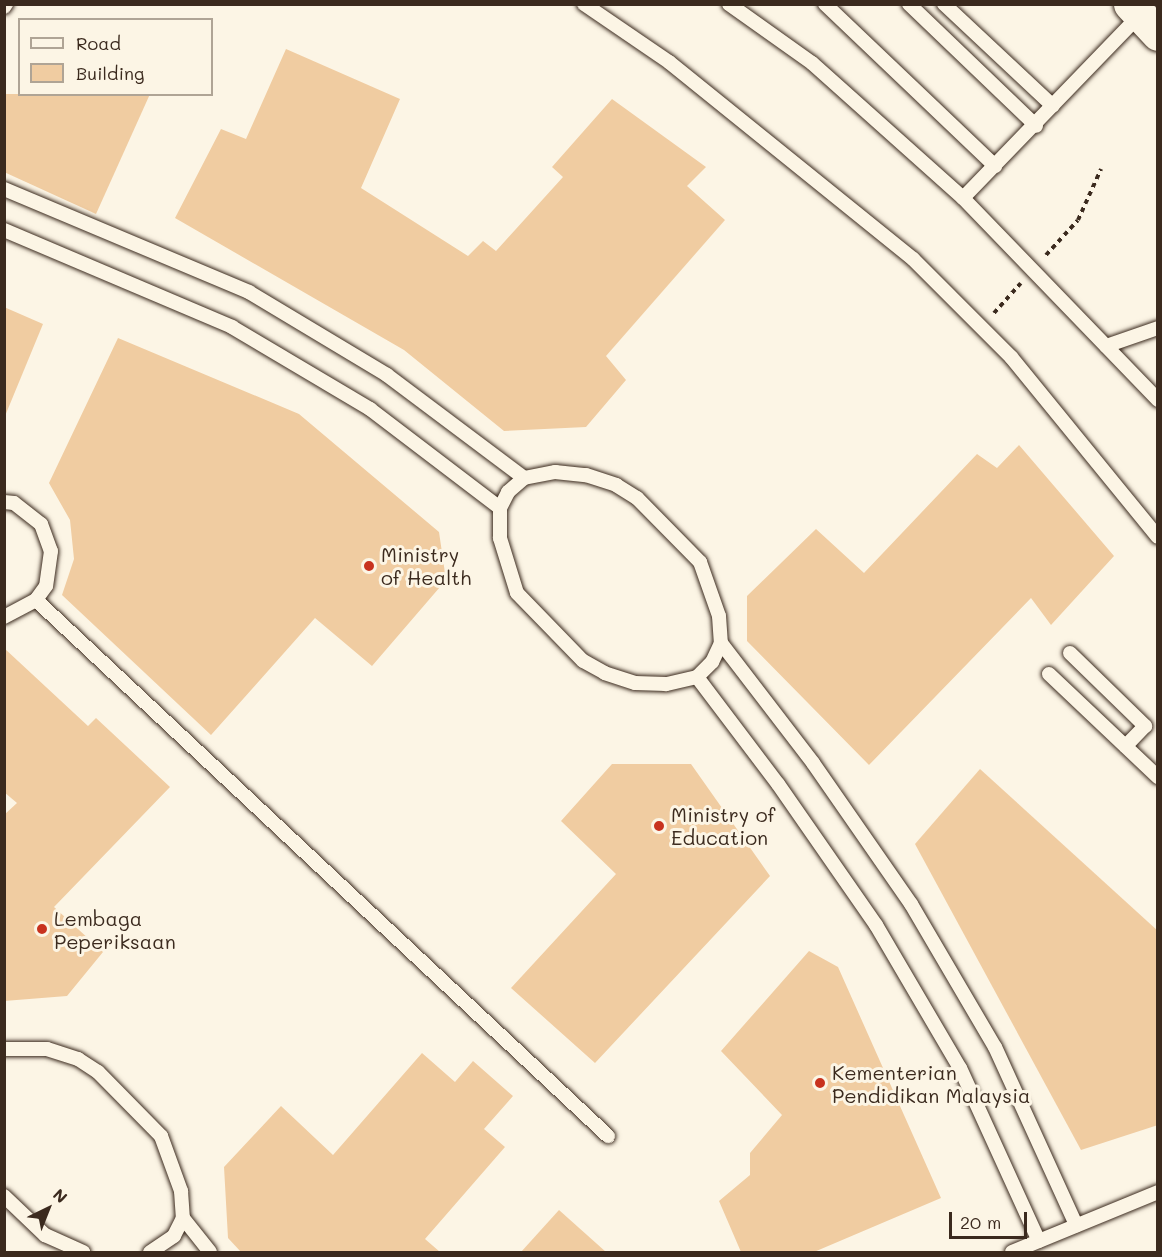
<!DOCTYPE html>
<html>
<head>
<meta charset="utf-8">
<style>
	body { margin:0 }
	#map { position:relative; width:1162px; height:1257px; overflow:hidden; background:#fcf5e5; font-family:Mali,sans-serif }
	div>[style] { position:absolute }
	.building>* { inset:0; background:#f0cca1 }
	.path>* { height:4px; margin-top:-2px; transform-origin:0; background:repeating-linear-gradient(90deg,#3b2a1e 0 4.5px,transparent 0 9px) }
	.roads { filter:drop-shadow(0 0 2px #3b2a1e) drop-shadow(0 0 2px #3b2a1e) }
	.lane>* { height:14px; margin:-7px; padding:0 7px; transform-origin:7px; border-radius:7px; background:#fcf5e5 }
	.secondary>* { height:33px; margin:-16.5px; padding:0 16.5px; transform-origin:16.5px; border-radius:16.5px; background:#fcf5e5 }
	.dots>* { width:16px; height:16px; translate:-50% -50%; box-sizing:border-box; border:3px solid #fcf5e5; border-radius:50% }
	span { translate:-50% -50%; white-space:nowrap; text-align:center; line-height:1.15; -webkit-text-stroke:6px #fcf5e5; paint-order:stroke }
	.poi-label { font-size:20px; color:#3b2a1e }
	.left { translate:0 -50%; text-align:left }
	.frame { position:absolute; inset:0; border:6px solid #3b2a1e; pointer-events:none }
	.legend { position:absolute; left:18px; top:18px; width:195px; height:78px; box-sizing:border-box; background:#fcf5e5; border:2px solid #afa495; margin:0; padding:8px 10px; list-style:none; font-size:18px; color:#3b2a1e }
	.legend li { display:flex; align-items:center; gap:12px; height:30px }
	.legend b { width:30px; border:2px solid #afa495 }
	.north { position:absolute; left:18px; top:1179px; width:60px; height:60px; -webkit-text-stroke:4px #fcf5e5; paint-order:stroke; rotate:43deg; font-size:16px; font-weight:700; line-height:24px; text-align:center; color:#3b2a1e }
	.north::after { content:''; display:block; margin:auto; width:21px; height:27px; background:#3b2a1e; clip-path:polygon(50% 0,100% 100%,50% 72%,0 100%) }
	.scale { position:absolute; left:949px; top:1212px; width:78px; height:27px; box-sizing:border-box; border:3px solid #3b2a1e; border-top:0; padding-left:8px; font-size:18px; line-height:21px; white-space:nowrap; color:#3b2a1e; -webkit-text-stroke:4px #fcf5e5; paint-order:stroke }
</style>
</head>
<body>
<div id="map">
	<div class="building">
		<i style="clip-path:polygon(286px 49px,400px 99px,361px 188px,468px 256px,483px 241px,496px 251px,563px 177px,552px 167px,612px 99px,706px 167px,687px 186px,725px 220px,606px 356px,626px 380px,586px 427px,504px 431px,404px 350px,175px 218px,221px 129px,246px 139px)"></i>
		<i style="clip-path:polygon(4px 94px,150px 94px,96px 214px,4px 172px)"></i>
		<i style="clip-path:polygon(4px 307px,43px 324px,5px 416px,4px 416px)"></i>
		<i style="clip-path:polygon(118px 338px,299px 414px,439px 532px,446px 580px,372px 666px,315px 618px,211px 735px,62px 595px,74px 559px,70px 520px,49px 483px)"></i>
		<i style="clip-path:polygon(1019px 445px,1114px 556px,1051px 625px,1031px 598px,869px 765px,747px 641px,747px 596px,816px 529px,864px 573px,977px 454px,997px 468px)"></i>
		<i style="clip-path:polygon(4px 648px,88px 726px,96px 718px,170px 787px,54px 907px,103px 952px,67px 996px,4px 1001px,4px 815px,17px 803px,4px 792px)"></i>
		<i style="clip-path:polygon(612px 764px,691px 764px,770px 876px,595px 1063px,511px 988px,616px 874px,561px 821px)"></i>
		<i style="clip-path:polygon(980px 769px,1158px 931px,1158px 1125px,1081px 1150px,915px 844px)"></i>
		<i style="clip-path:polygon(809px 951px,838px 967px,941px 1198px,814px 1252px,741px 1252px,719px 1201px,750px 1175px,750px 1153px,782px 1115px,721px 1051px)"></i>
		<i style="clip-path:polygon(422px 1053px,455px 1082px,473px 1061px,513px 1096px,484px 1129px,505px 1147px,425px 1239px,440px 1252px,241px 1252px,228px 1238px,224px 1167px,281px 1106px,333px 1155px)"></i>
		<i style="clip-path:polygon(559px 1210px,606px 1252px,521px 1252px)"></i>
	</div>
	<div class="path">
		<i style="left:1046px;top:255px;width:47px;rotate:-47.6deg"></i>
		<i style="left:1078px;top:220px;width:56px;rotate:-65.7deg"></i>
		<i style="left:994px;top:313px;width:40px;rotate:-48deg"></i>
	</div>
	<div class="roads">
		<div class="lane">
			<i style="left:584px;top:4px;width:103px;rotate:34.3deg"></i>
			<i style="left:669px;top:62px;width:314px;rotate:38.9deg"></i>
			<i style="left:913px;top:259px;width:139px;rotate:45deg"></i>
			<i style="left:1011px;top:357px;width:232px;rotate:50.8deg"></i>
			<i style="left:729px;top:4px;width:102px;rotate:35.4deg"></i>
			<i style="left:812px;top:63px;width:203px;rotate:41.8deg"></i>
			<i style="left:963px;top:198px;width:281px;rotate:46deg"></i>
			<i style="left:825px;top:4px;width:235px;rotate:43.6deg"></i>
			<i style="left:909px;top:4px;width:176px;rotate:43.8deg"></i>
			<i style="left:944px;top:4px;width:149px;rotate:43.1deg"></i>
			<i style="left:4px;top:7px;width:4px;rotate:-56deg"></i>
			<i style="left:4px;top:189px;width:266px;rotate:22.8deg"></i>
			<i style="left:249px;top:292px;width:161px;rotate:31deg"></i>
			<i style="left:387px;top:375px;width:171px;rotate:36.9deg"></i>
			<i style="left:963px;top:198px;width:255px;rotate:-46deg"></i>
			<i style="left:4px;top:230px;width:248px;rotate:23deg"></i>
			<i style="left:232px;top:327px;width:161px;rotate:30.7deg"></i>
			<i style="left:370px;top:409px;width:163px;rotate:37.3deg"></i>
			<i style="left:1106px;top:346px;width:55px;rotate:-19.1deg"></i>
			<i style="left:555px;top:472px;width:31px;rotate:6deg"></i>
			<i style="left:586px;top:475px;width:32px;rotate:18deg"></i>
			<i style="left:616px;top:485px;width:25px;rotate:32deg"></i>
			<i style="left:637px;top:498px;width:90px;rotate:45.5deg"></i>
			<i style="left:700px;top:562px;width:57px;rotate:70.6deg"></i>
			<i style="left:719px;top:616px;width:27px;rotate:86deg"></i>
			<i style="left:721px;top:643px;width:21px;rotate:115deg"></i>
			<i style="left:712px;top:662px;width:21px;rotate:135deg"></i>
			<i style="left:697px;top:677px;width:32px;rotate:167deg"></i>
			<i style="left:666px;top:684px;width:31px;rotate:-178deg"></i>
			<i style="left:635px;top:683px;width:32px;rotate:-162deg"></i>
			<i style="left:605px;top:673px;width:25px;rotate:-151deg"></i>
			<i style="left:583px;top:661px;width:95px;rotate:-134.1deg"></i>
			<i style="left:517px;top:593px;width:58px;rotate:-107.2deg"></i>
			<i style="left:500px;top:538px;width:30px;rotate:-90deg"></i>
			<i style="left:500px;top:508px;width:18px;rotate:-63deg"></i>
			<i style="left:508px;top:492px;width:21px;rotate:-41deg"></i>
			<i style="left:524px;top:478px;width:32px;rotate:-11deg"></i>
			<i style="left:4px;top:502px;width:10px;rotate:6deg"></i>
			<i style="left:14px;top:503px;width:34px;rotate:38deg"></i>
			<i style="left:41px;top:524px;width:29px;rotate:70deg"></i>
			<i style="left:51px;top:551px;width:35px;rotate:98deg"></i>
			<i style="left:46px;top:586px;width:17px;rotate:126deg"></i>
			<i style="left:36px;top:600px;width:36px;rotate:152deg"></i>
			<i style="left:36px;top:600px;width:784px;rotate:43.14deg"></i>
			<i style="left:721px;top:643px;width:151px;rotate:52.5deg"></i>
			<i style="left:813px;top:763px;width:172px;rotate:55.2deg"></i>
			<i style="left:911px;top:904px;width:166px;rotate:59.6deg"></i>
			<i style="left:995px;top:1047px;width:196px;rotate:65.5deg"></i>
			<i style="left:1070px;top:653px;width:105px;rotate:44.2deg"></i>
			<i style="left:1145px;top:726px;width:28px;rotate:134deg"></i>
			<i style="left:1049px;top:674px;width:150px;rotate:43.4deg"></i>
			<i style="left:697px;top:677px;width:134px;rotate:52.9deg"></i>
			<i style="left:778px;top:784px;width:172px;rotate:55.2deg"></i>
			<i style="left:876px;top:925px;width:166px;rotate:59.6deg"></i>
			<i style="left:960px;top:1068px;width:190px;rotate:65.5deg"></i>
			<i style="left:4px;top:1049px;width:43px"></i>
			<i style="left:47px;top:1049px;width:33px;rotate:18deg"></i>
			<i style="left:78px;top:1059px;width:24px;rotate:33deg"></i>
			<i style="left:98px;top:1072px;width:90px;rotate:45.5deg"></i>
			<i style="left:161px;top:1136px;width:59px;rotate:70deg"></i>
			<i style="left:181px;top:1191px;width:27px;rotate:86deg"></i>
			<i style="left:183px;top:1218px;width:20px;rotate:117deg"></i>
			<i style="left:174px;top:1236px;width:29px;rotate:146deg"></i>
			<i style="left:4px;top:1196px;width:57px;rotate:43.6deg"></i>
			<i style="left:45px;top:1235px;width:42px;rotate:24.1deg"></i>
			<i style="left:183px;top:1218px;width:43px;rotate:51.5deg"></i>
			<i style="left:1012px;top:1252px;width:158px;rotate:-22.3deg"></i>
		</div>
		<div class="secondary">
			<i style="left:1130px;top:4px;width:41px;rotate:47deg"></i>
		</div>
	</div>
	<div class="dots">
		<i style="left:369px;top:566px;background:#c8321e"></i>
		<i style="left:659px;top:826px;background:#c8321e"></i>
		<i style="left:42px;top:929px;background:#c8321e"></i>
		<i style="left:820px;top:1083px;background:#c8321e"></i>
	</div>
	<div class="poi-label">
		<span class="left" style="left:381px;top:566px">Ministry<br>of Health</span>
		<span class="left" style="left:671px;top:826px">Ministry of<br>Education</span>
		<span class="left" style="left:54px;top:930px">Lembaga<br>Peperiksaan</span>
		<span class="left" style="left:832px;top:1084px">Kementerian<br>Pendidikan Malaysia</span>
	</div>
	<div class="frame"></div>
	<ul class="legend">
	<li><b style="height:8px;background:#fcf5e5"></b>Road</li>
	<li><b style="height:16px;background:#f0cca1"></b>Building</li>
	</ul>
	<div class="north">N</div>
	<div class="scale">20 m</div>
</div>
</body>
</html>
